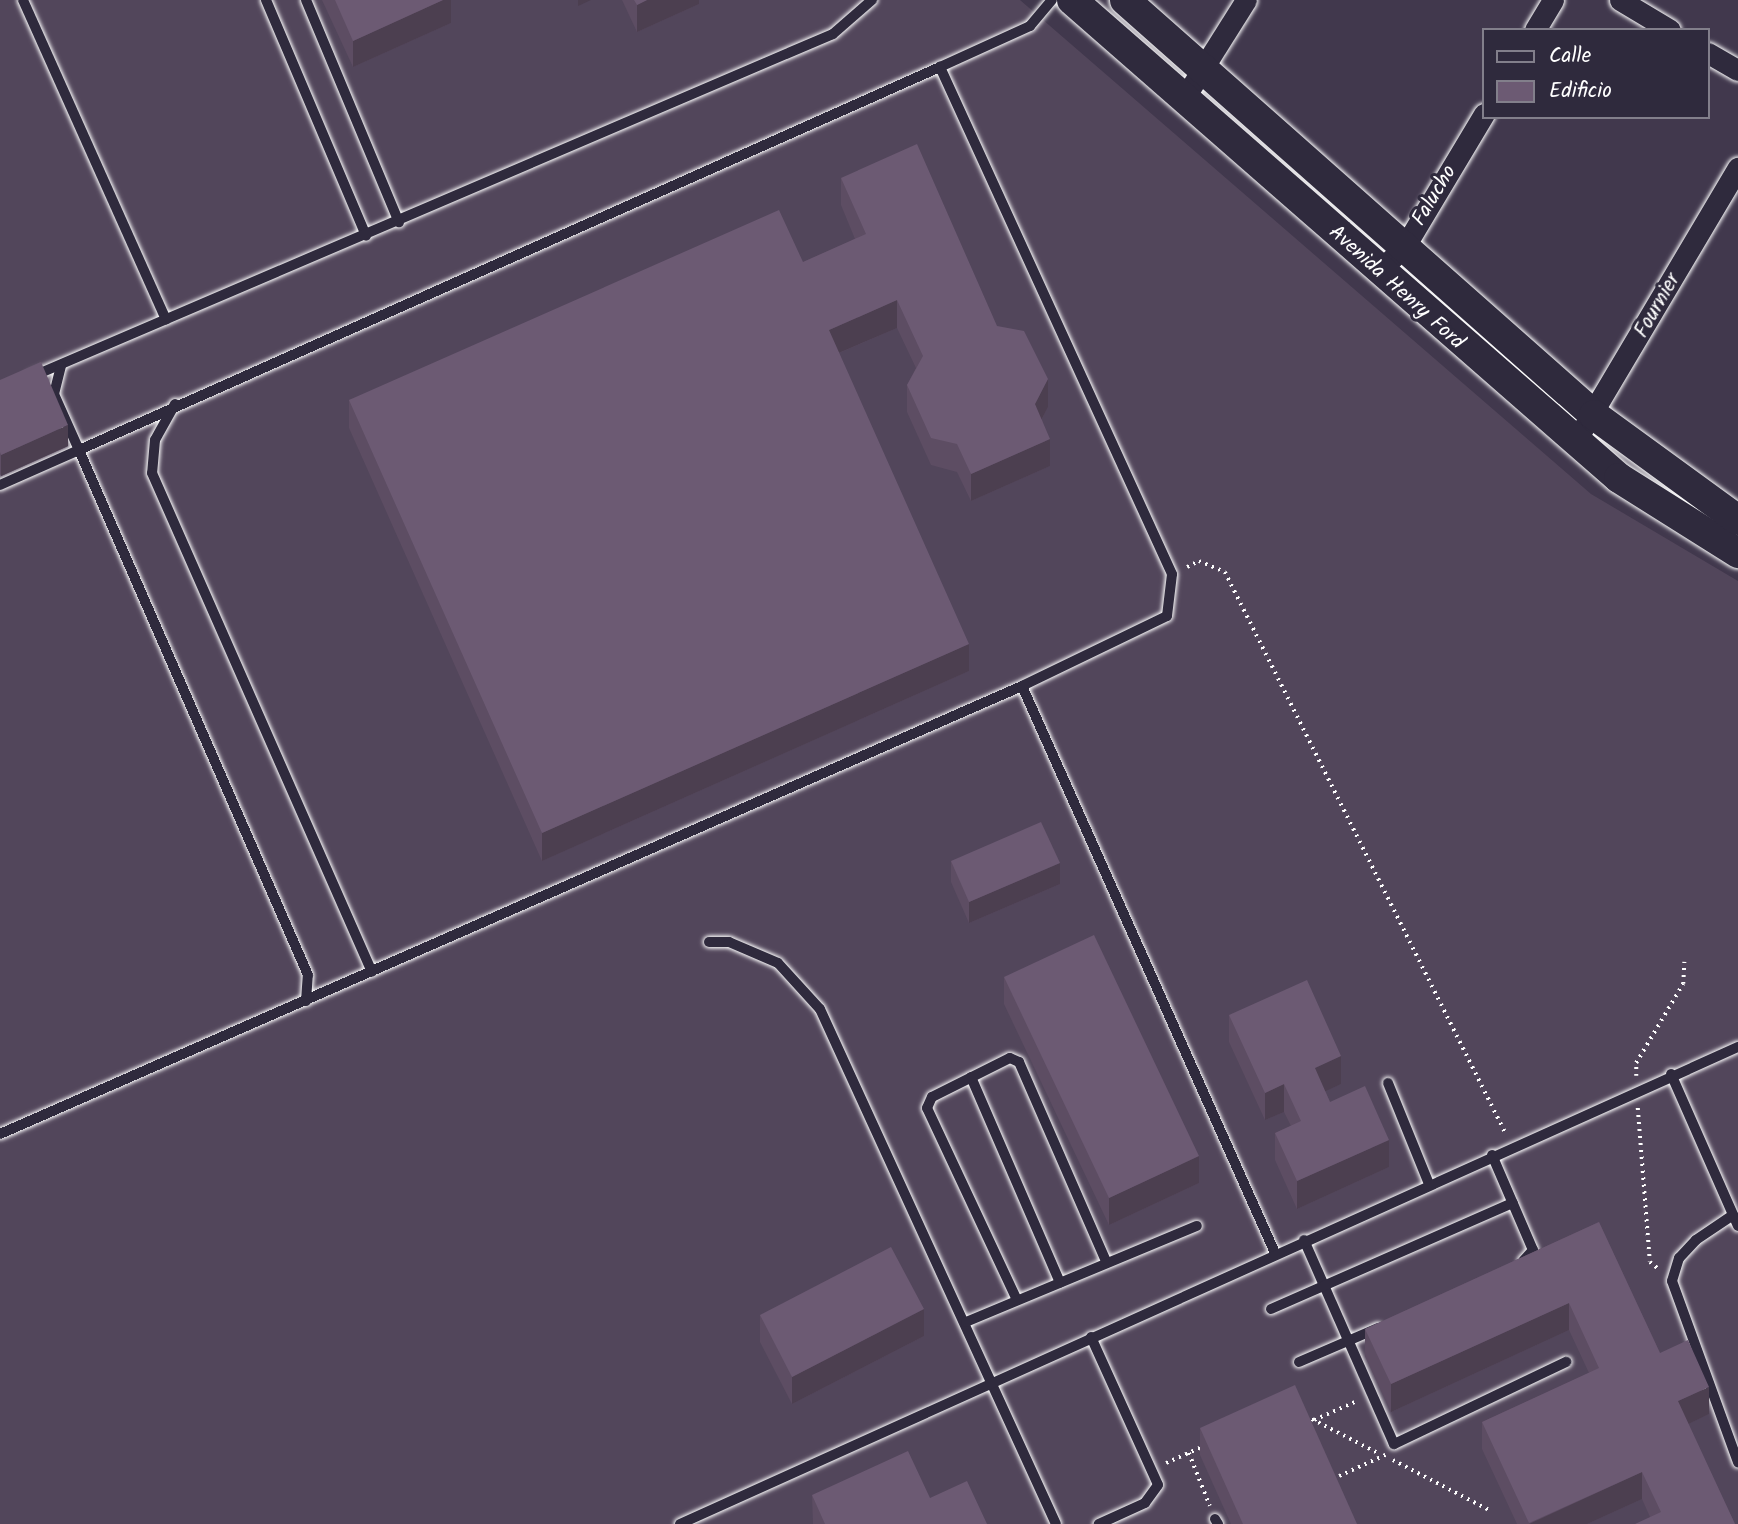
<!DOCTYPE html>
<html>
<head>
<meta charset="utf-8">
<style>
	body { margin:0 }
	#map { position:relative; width:1738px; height:1524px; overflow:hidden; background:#41384d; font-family:Kalam,sans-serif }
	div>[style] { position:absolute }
	.built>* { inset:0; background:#52465b }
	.path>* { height:3.5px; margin-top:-1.75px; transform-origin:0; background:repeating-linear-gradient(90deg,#fff 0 2px,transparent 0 7px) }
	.roads { filter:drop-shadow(0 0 2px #fff) drop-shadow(0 0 2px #fff) }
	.service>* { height:10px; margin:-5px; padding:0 5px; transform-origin:5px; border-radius:5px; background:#2f2a3d }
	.minor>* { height:21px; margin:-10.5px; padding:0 10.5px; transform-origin:10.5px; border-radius:10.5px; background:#2f2a3d }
	.secondary>* { height:30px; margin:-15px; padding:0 15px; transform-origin:15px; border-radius:15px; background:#2f2a3d }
	.wall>* { inset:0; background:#5d4d63 }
	.shaded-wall>* { inset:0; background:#4c3f50 }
	.building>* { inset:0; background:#6c5a73 }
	span { translate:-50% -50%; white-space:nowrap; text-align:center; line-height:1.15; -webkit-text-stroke:6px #2f2a3d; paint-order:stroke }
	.street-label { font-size:21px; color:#fff }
	.legend { position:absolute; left:1482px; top:28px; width:228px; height:91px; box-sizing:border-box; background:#2f2a3d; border:2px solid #827f8b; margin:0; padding:9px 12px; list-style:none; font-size:21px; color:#fff }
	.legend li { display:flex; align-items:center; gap:14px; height:35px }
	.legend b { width:35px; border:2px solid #827f8b }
</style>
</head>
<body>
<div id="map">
	<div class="built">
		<i style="clip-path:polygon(0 0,1020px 0,1591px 494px,1738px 581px,1738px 1524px,0 1524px)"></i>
	</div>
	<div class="path">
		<i style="left:1187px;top:567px;width:13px;rotate:-27deg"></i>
		<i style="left:1199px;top:561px;width:28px;rotate:23deg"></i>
		<i style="left:1225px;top:572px;width:628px;rotate:63.43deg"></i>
		<i style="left:1636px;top:1076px;width:13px;rotate:-90deg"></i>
		<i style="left:1636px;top:1063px;width:92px;rotate:-59.3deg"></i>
		<i style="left:1683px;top:984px;width:22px;rotate:-87deg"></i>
		<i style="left:1638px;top:1108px;width:154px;rotate:85.5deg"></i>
		<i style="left:1650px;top:1262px;width:13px;rotate:39deg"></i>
		<i style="left:1306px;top:1416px;width:83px;rotate:27.2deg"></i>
		<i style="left:1314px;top:1420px;width:47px;rotate:-23.8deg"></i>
		<i style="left:1189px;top:1453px;width:57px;rotate:68.4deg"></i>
		<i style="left:1393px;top:1460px;width:110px;rotate:27.5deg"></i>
		<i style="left:1166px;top:1463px;width:42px;rotate:-24.1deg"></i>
		<i style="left:1339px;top:1476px;width:51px;rotate:-24.5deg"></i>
	</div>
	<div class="roads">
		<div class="service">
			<i style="left:23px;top:0;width:350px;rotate:65.9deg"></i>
			<i style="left:266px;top:0;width:256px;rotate:67deg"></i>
			<i style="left:306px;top:0;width:241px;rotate:67.3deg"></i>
			<i style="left:31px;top:377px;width:872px;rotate:-23.16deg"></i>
			<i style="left:833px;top:34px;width:52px;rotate:-41.1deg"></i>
			<i style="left:175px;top:404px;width:41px;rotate:119.1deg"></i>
			<i style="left:155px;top:440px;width:33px;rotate:95deg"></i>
			<i style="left:152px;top:473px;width:545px;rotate:66.21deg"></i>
			<i style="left:0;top:485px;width:86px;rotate:-23.9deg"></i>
			<i style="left:79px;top:450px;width:61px;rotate:-114.1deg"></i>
			<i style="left:54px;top:394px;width:29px;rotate:-76deg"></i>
			<i style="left:1022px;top:686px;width:621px;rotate:65.95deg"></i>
			<i style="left:709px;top:942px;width:20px"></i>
			<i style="left:729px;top:942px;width:53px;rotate:23.2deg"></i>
			<i style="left:778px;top:963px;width:62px;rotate:47.6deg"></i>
			<i style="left:820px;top:1009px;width:566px;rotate:65.38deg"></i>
			<i style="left:306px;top:1001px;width:26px;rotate:-86deg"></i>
			<i style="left:308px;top:975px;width:573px;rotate:-113.57deg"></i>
			<i style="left:79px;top:450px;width:942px;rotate:-23.98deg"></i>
			<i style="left:940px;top:67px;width:99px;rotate:-24.5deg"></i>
			<i style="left:1030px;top:26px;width:34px;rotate:-50deg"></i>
			<i style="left:1671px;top:1074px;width:166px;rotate:66.2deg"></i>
			<i style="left:971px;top:1077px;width:224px;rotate:66.6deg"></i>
			<i style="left:1388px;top:1083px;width:109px;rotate:67.9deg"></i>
			<i style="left:0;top:1134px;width:1116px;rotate:-23.67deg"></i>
			<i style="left:1022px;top:686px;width:161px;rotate:-25.8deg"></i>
			<i style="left:1167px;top:616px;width:42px;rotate:-83.2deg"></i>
			<i style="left:1172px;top:574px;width:558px;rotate:-114.59deg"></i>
			<i style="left:1492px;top:1155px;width:103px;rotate:66.7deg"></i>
			<i style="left:1533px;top:1250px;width:15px;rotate:132deg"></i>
			<i style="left:1733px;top:1215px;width:45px;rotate:146deg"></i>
			<i style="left:1696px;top:1240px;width:25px;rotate:133deg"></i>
			<i style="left:1679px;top:1258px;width:24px;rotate:107deg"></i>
			<i style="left:1672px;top:1281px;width:193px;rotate:70deg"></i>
			<i style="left:1304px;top:1240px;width:223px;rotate:66.2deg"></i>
			<i style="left:1394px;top:1444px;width:191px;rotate:-25.5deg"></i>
			<i style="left:1017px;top:1300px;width:212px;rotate:-115.1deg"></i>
			<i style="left:927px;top:1108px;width:12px;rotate:-66deg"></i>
			<i style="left:932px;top:1097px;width:87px;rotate:-26.6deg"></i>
			<i style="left:1010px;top:1058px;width:10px;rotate:24deg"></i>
			<i style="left:1019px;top:1062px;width:219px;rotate:66.4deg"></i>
			<i style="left:1271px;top:1309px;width:264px;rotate:-23.7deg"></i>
			<i style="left:966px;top:1322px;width:250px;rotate:-22.6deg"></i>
			<i style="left:1091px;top:1337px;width:162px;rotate:65.6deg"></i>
			<i style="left:1158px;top:1485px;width:22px;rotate:126deg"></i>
			<i style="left:1145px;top:1503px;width:51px;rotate:155.5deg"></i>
			<i style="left:1299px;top:1362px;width:86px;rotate:-23.3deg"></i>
			<i style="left:1215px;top:1519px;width:6px;rotate:59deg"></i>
			<i style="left:680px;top:1524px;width:1161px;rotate:-24.27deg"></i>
		</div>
		<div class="minor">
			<i style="left:1620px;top:0;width:58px;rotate:31deg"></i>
			<i style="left:1535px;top:30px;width:35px;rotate:-59deg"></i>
			<i style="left:1708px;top:53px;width:34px;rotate:30deg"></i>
			<i style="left:1183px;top:100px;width:118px;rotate:-57.8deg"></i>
			<i style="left:1378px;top:272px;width:37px;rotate:-44deg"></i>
			<i style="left:1405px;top:246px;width:154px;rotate:-59.1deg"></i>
			<i style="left:1575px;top:442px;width:319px;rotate:-59.3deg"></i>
		</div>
		<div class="secondary">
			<i style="left:1072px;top:0;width:726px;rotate:41.15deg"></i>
			<i style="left:1619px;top:478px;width:141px;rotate:32.2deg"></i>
			<i style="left:1125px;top:0;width:626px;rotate:41.5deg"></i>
			<i style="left:1594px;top:415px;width:178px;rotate:36.1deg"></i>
		</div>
	</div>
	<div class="wall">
		<i style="clip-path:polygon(322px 0,451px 0,451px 23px,353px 67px)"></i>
		<i style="clip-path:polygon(622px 0,699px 0,699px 4px,637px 32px)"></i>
		<i style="clip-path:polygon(841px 178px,997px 326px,1048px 407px,1042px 419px,1050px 466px,971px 501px,957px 472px,931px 465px,907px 412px,907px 385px,916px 368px,897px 328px,839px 353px,969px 671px,542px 861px,349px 428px,349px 400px,803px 262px,855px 239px,841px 205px)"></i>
		<i style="clip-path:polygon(0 380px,68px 446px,1px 476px,0 473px)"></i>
		<i style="clip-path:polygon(951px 861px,1060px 884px,969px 923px,951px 882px)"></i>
		<i style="clip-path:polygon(1004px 977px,1199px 1183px,1109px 1225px,1004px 1004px)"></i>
		<i style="clip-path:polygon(1229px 1015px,1341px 1084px,1325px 1091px,1330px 1102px,1389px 1167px,1297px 1209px,1275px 1160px,1275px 1133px,1291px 1126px,1284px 1112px,1265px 1120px,1229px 1042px)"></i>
		<i style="clip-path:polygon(1599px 1222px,1660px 1353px,1709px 1414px,1688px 1424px,1735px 1524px,1650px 1517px,1642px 1499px,1587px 1524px,1517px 1524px,1482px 1449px,1482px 1422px,1589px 1373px,1569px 1330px,1391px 1412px,1365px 1356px,1365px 1329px)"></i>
		<i style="clip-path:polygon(760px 1315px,924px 1336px,792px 1404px,760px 1342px)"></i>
		<i style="clip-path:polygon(1200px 1428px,1357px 1524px,1231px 1524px,1200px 1455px)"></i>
		<i style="clip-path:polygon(812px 1495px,930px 1498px,987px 1524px,813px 1524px)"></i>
	</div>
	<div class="shaded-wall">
		<i style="clip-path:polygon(443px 0,451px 0,451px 23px,353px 67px,353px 41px)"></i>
		<i style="clip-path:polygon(578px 0,591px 0,578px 6px)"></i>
		<i style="clip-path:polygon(647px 0,699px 0,699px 4px,637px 32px,637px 5px)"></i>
		<i style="clip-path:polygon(897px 300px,897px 328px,829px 357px,829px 330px)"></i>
		<i style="clip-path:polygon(1048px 379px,1048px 407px,1035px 432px,1035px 404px)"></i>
		<i style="clip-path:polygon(68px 425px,68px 446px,1px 476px,1px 455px)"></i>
		<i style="clip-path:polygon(1050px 439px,1050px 466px,971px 501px,971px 474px)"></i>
		<i style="clip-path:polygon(969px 644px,969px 671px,542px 861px,542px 833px)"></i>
		<i style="clip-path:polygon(1060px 863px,1060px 884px,969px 923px,969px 902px)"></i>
		<i style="clip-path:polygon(1341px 1056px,1341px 1084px,1315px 1096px,1315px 1068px)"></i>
		<i style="clip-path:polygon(1284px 1084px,1284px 1112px,1265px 1120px,1265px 1093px)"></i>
		<i style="clip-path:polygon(1389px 1140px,1389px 1167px,1297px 1209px,1297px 1181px)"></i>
		<i style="clip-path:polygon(1199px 1156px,1199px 1183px,1109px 1225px,1109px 1198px)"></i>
		<i style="clip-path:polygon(1569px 1303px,1569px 1330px,1391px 1412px,1391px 1384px)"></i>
		<i style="clip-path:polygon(924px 1309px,924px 1336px,792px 1404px,792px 1377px)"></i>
		<i style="clip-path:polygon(1709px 1387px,1709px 1414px,1678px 1429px,1678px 1401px)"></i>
		<i style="clip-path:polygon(1642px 1472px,1642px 1499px,1587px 1524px,1529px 1524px)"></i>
	</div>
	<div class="building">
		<i style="clip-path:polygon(335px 0,443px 0,353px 41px)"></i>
		<i style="clip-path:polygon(634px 0,647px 0,637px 5px)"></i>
		<i style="clip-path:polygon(917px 144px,997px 326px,1024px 331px,1048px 379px,1035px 404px,1050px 439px,971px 474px,957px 444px,931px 438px,907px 385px,923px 356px,897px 300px,829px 330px,969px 644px,542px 833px,349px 400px,779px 210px,803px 262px,866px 234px,841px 178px)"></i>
		<i style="clip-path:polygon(41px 362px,68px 425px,1px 455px,0 452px,0 380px)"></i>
		<i style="clip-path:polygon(1041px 822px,1060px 863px,969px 902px,951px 861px)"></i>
		<i style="clip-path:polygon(1094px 935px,1199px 1156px,1109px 1198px,1004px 977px)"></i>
		<i style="clip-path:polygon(1307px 980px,1341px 1056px,1315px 1068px,1330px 1102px,1365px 1086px,1389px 1140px,1297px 1181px,1275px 1133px,1301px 1121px,1284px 1084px,1265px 1093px,1229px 1015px)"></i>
		<i style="clip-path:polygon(1599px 1222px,1660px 1353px,1688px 1340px,1709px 1387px,1678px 1401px,1735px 1524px,1635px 1524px,1661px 1512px,1642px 1472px,1529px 1523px,1482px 1422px,1599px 1368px,1569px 1303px,1391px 1384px,1365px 1329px)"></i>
		<i style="clip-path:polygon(891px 1247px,924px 1309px,792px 1377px,760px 1315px)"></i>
		<i style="clip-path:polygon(1295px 1385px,1357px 1524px,1243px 1524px,1200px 1428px)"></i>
		<i style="clip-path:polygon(908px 1451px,930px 1498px,967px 1481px,987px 1524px,825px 1524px,812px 1495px)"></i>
	</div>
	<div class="street-label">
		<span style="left:1435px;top:196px;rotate:-59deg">Falucho</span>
		<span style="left:1396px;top:288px;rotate:42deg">Avenida Henry Ford</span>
		<span style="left:1658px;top:306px;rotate:-60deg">Fournier</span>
	</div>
	<ul class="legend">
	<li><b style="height:9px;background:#2f2a3d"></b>Calle</li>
	<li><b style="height:19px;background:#6c5a73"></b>Edificio</li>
	</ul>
</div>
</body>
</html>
